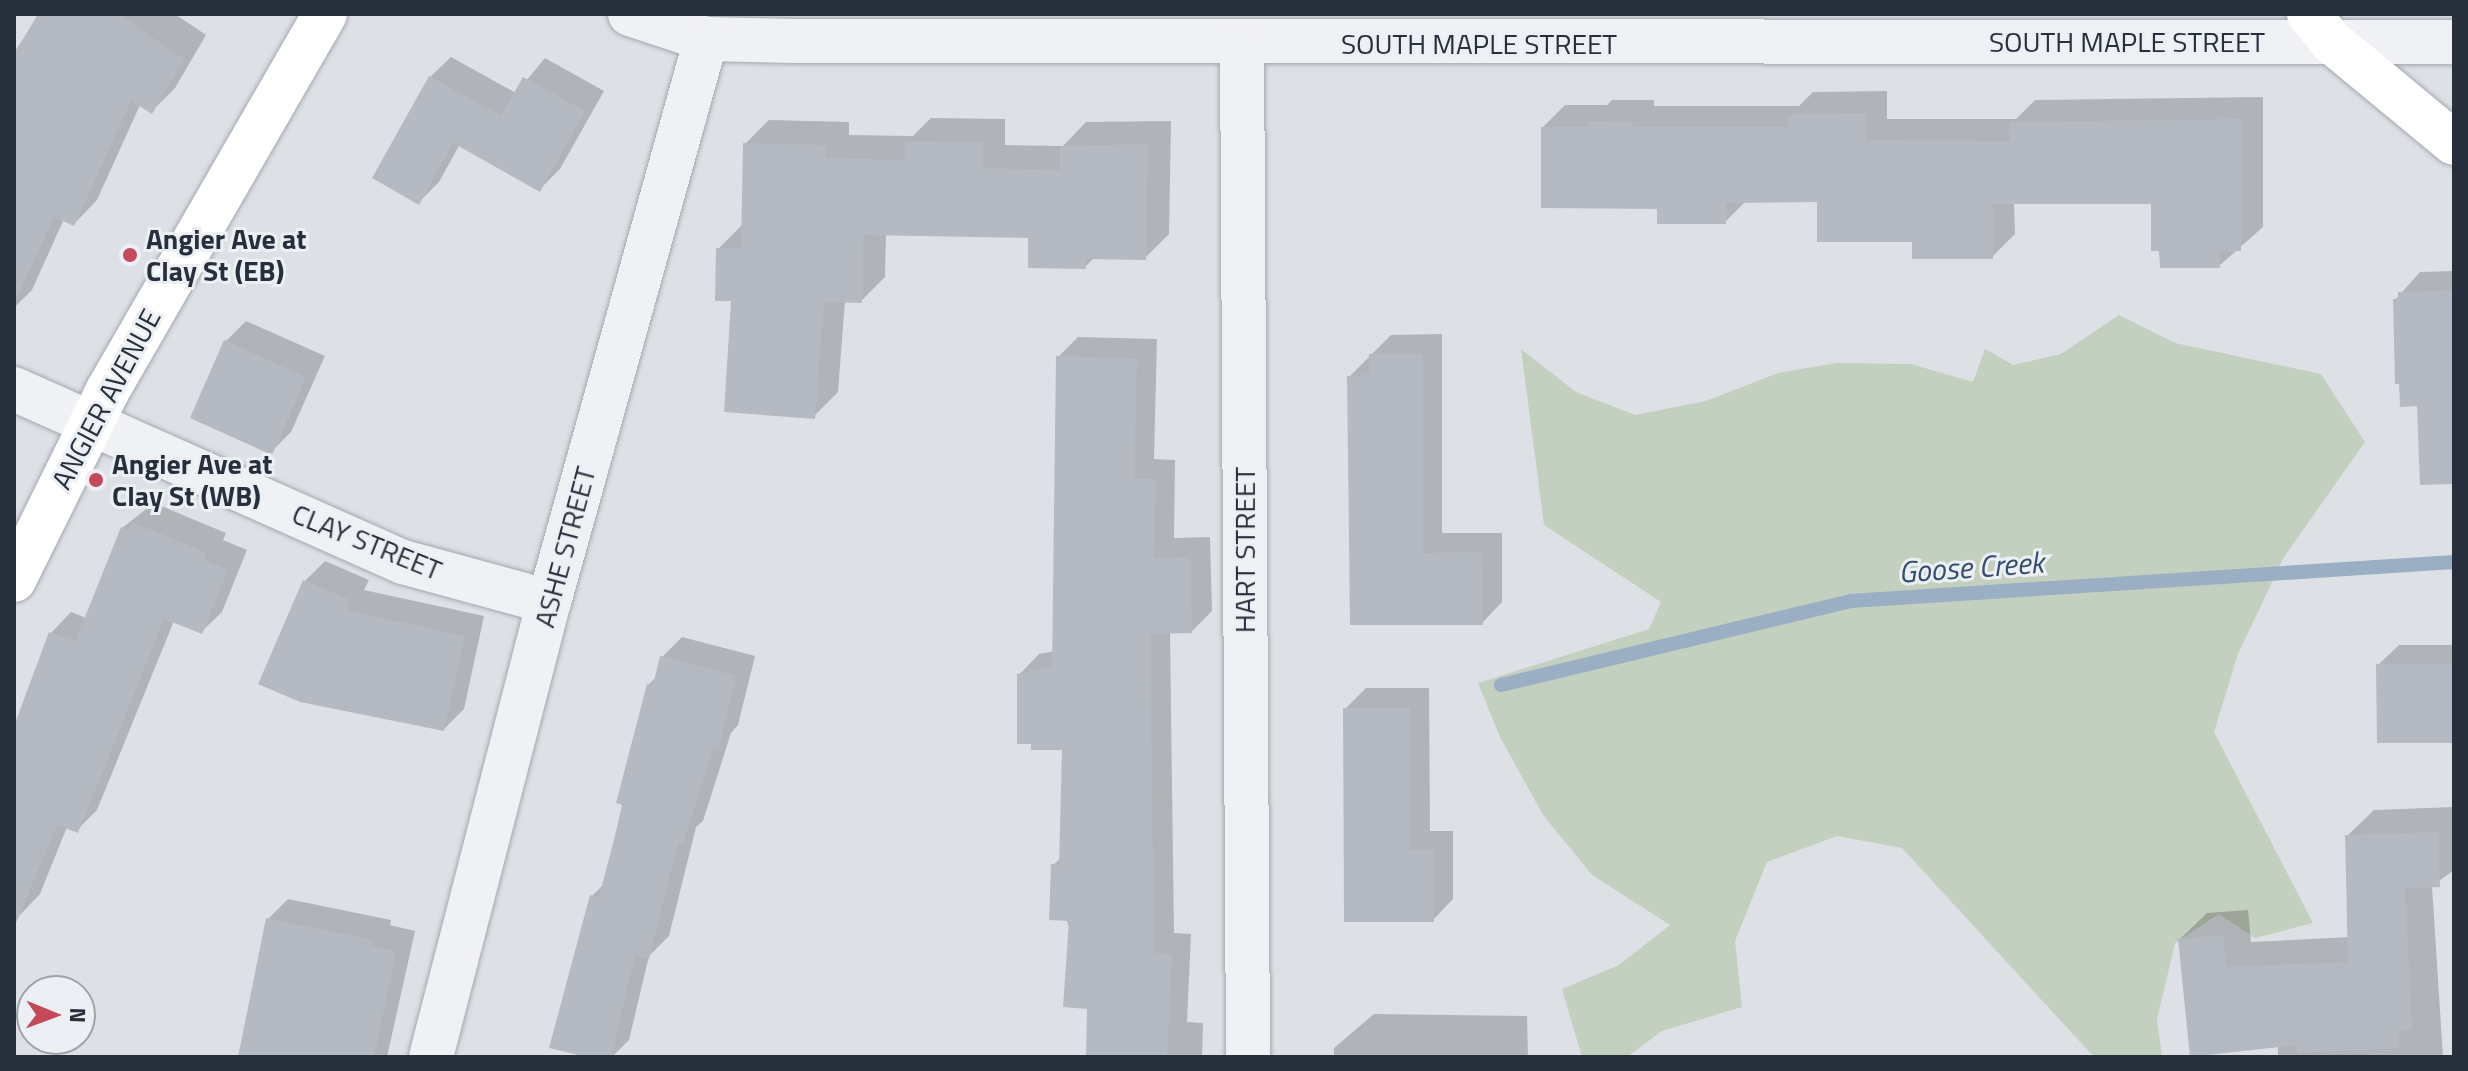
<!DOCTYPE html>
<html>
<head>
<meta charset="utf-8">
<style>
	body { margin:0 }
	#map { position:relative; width:2468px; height:1071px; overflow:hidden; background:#dde1e6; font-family:"Titillium Web",sans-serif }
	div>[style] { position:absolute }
	.green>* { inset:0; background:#c3cfbf }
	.shadow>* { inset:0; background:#0003 }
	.stream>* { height:14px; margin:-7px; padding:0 7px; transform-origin:7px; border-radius:7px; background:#9aaec4 }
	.building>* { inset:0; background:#b5bac2 }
	.roads { filter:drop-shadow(0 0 2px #a3a8b0) drop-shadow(0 0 2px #a3a8b0) }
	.street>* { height:44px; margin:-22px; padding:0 22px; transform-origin:22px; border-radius:22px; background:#f0f1f5 }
	.secondary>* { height:44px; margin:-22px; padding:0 22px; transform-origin:22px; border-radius:22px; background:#fff }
	.dots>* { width:22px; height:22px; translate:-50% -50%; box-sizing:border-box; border:4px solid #ecf0f4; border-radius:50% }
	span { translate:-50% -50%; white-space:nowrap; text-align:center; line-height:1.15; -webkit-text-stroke:6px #ecf0f4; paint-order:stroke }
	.street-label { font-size:28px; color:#282f3c }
	.poi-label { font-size:28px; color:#282f3c; font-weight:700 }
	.left { translate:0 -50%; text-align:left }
	.water-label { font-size:30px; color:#354d6d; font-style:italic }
	.frame { position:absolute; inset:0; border:16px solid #282f3c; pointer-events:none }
	.north { position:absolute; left:16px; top:975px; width:80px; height:80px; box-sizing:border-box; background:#ecf0f4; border:2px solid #9ea3aa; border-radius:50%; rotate:91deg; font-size:22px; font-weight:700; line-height:32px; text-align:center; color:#282f3c }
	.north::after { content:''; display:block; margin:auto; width:28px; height:36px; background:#c5495b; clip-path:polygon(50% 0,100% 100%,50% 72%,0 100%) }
</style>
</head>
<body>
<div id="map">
	<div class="green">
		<i style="clip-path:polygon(2119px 315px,2175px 343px,2321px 374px,2365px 442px,2284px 557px,2238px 654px,2214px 732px,2313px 923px,2255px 938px,2219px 914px,2175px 943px,2157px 1019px,2162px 1057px,2094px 1057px,1902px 848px,1837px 836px,1767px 862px,1735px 941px,1742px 1007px,1662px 1031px,1627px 1057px,1582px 1057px,1562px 989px,1619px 965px,1670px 925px,1592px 875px,1543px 815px,1500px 737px,1478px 683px,1649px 629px,1661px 602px,1544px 525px,1521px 349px,1576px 392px,1635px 415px,1706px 401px,1778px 373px,1837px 363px,1911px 364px,1973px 382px,1985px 349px,2013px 365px,2061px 354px)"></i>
	</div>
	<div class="shadow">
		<i style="clip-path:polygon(39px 14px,175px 14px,206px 35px,175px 88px,152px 111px,140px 105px,97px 200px,74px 224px,64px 219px,32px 290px,14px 308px,14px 53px)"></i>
		<i style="clip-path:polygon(451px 57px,516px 93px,545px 58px,604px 91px,560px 169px,540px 189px,460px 144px,439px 182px,419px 202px,430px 77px)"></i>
		<i style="clip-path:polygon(1887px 91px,1887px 119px,2016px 119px,2035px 100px,2263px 97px,2263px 227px,2219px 266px,2153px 202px,2014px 202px,2015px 234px,1992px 257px,1914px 240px,1819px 200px,1746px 201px,1725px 222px,1659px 207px,1543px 127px,1565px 105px,1607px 105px,1612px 100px,1654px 100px,1654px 106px,1799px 106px,1813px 92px)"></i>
		<i style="clip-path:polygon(931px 118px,1005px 119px,1005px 145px,1063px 146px,1086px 122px,1171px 121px,1169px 234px,1145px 258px,1095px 257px,1085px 267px,1030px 236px,886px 233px,885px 277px,861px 301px,845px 301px,838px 392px,814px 416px,733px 299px,718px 249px,742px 225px,745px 144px,769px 120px,849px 122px,849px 135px,913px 136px)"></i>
		<i style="clip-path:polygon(2454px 271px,2454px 479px,2451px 482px,2419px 404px,2395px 300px,2420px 272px)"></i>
		<i style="clip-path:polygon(246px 321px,325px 356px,291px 432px,271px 452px,226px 341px)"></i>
		<i style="clip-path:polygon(1442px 334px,1442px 533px,1502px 533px,1502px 602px,1482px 623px,1352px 623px,1349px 377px,1391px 335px)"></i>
		<i style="clip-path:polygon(1078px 337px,1157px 339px,1154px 459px,1175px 460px,1174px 538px,1210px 537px,1212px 611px,1192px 631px,1170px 632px,1174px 933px,1191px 934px,1187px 1022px,1203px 1023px,1202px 1057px,1088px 1057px,1089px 1007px,1053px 865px,1061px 858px,1064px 748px,1019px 675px,1039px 654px,1055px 651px,1058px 357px)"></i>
		<i style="clip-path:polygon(154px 503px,226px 533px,223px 540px,247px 550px,222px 612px,201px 632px,174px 621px,97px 810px,77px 830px,67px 827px,40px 894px,20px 915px,14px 912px,14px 734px,51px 633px,71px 612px,86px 618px,122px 528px)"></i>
		<i style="clip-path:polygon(325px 561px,369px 580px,364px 590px,484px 616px,464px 709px,444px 729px,305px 581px)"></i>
		<i style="clip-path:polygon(682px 637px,755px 656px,738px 725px,731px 733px,703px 821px,696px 827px,669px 936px,649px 956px,629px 1040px,612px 1057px,596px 1057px,592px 896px,605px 883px,648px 685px,658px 675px,662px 657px)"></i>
		<i style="clip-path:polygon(2399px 645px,2454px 645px,2454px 741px,2378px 665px)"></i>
		<i style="clip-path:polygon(1366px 688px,1429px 688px,1430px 831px,1453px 831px,1453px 899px,1433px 920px,1345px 709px)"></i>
		<i style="clip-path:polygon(2454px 807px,2454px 870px,2432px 886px,2443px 1057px,2278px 1057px,2278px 1045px,2180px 939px,2207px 913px,2248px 910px,2251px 942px,2350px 937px,2347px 836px,2374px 810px)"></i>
		<i style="clip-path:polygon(288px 899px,391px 920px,390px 925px,415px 931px,387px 1057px,240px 1057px,268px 919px)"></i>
		<i style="clip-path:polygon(1374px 1014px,1527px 1016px,1528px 1057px,1334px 1057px,1334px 1048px)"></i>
	</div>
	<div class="stream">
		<i style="left:1501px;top:685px;width:359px;rotate:-13.5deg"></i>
		<i style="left:1850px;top:601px;width:605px;rotate:-3.69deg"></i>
	</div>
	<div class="building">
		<i style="clip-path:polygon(38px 14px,118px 14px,184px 59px,152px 114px,131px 101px,74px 226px,54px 217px,14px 304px,14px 55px)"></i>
		<i style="clip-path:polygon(429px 76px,501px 116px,523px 77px,585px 111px,540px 192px,453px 143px,419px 205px,372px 178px)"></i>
		<i style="clip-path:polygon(1866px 113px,1866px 140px,2010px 141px,2010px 122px,2241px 119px,2241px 251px,2220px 251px,2220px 268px,2160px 268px,2159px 251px,2151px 251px,2151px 204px,1993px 204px,1993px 259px,1912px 259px,1912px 242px,1817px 242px,1817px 202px,1726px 203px,1726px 224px,1657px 224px,1657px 209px,1541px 208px,1541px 127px,1588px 127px,1588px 121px,1633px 122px,1633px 127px,1788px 127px,1788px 114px)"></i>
		<i style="clip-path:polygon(905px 141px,982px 142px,982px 168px,1060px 170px,1060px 146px,1148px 144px,1146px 260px,1086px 259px,1086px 269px,1028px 268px,1028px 238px,863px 235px,862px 303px,824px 302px,815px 419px,724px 412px,731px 301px,715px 301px,716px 248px,741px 248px,743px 143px,826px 145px,826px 158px,905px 160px)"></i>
		<i style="clip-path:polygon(2454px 290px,2452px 484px,2420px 485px,2417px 406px,2400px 407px,2399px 384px,2395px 384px,2393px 299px,2398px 299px,2398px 292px)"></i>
		<i style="clip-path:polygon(224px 340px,306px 377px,272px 455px,190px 418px)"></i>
		<i style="clip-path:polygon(1369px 354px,1423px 354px,1423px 553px,1482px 552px,1483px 625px,1350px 625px,1347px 376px,1369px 375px)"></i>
		<i style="clip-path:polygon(1056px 356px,1137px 359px,1134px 479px,1156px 479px,1154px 558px,1190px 557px,1192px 633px,1150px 634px,1154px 953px,1172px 954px,1167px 1057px,1086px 1057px,1087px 1009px,1063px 1007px,1069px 921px,1049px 920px,1051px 864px,1059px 865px,1062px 750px,1031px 750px,1031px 744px,1017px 744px,1017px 674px,1052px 667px)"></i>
		<i style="clip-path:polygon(132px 522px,207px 553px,204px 560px,228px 570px,202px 634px,164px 619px,78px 833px,57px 825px,14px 928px,14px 726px,49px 632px,75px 642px,121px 527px,128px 530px)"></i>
		<i style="clip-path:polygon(303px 580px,350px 600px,346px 610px,465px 636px,444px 731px,300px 702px,258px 684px)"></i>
		<i style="clip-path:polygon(660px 656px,736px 676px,719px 748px,714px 746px,683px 843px,678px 842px,649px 959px,635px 955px,611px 1057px,587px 1057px,549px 1048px,590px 895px,599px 897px,623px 805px,616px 803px,647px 684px,653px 685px)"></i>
		<i style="clip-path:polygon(2376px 664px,2454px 664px,2454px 743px,2377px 743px)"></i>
		<i style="clip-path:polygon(1343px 708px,1410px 708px,1410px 850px,1434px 850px,1434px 922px,1344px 922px)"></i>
		<i style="clip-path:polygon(2438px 832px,2440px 887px,2405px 889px,2412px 1030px,2398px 1031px,2399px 1048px,2297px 1053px,2297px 1045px,2190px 1057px,2178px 939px,2223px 935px,2226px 967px,2348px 962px,2345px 835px)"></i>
		<i style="clip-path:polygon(266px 918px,372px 940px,371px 945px,396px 951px,374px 1057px,238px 1057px)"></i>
	</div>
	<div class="roads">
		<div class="street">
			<i style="left:630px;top:14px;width:80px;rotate:18.2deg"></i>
			<i style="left:706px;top:39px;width:89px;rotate:1.3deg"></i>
			<i style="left:795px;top:41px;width:1659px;rotate:0.03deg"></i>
			<i style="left:1242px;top:44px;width:1013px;rotate:89.66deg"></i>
			<i style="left:14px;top:389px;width:426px;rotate:24deg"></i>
			<i style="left:403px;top:562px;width:151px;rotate:15.3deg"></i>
			<i style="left:431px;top:1057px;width:470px;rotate:-75.5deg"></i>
			<i style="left:549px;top:602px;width:584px;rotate:-74.42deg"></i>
		</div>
		<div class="secondary">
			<i style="left:2309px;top:14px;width:36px;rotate:51deg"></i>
			<i style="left:2332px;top:42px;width:158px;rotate:39.6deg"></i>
			<i style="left:14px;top:580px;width:212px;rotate:-63.7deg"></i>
			<i style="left:108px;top:390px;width:434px;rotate:-60deg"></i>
		</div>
	</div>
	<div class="dots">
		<i style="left:130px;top:255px;background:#c5495b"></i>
		<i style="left:96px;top:480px;background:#c5495b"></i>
	</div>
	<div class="street-label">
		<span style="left:2127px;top:42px">SOUTH MAPLE STREET</span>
		<span style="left:1479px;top:44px">SOUTH MAPLE STREET</span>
		<span style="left:106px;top:399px;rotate:-62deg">ANGIER AVENUE</span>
		<span style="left:367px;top:542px;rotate:22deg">CLAY STREET</span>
		<span style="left:565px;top:547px;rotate:-75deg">ASHE STREET</span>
		<span style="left:1245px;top:550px;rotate:-90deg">HART STREET</span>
	</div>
	<div class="poi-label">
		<span class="left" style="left:146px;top:255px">Angier Ave at<br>Clay St (EB)</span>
		<span class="left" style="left:112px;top:480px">Angier Ave at<br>Clay St (WB)</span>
	</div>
	<div class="water-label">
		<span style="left:1971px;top:567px;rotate:-4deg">Goose Creek</span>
	</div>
	<div class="frame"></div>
	<div class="north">N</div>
</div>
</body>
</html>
